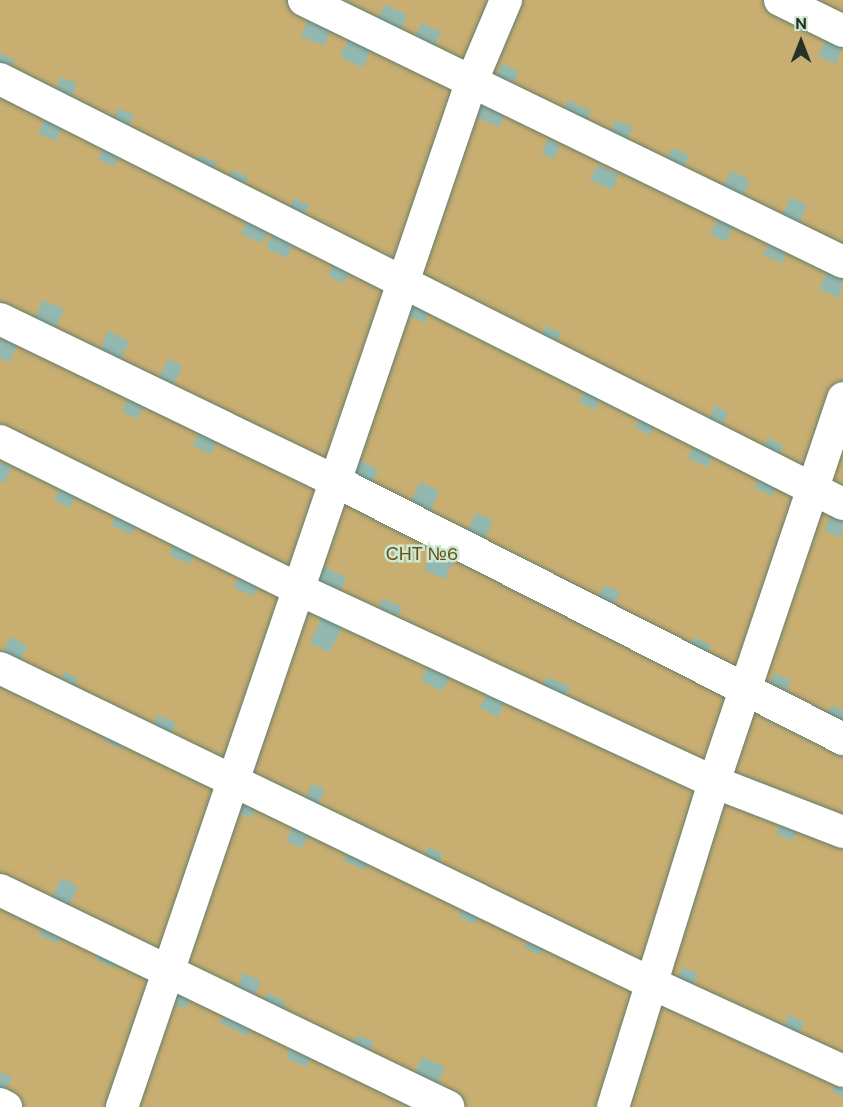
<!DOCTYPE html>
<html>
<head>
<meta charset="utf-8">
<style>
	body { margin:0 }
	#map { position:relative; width:843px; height:1107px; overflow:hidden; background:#cde8d0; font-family:"DM Sans",sans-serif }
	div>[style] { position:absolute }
	.green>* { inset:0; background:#c8ae71 }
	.building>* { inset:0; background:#92b8af }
	.roads { filter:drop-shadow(0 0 2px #677e69) drop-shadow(0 0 2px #677e69) }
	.minor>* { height:32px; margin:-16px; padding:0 16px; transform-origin:16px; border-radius:16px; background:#fff }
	span { translate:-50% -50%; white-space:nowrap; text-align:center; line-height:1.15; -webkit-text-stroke:5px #cde8d0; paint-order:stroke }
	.park-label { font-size:18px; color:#665018 }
	.north { position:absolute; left:771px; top:12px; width:60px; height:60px; -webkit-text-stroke:4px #cde8d0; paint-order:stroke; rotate:0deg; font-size:16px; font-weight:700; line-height:24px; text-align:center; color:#263128 }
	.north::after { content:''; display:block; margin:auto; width:21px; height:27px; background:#263128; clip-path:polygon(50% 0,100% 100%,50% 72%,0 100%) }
</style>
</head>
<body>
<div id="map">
	<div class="green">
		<i style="clip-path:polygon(0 0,843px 0,843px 1107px,0 1107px)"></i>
	</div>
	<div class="building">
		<i style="clip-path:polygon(385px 4px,407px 15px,399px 34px,376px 24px)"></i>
		<i style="clip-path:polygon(309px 17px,332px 27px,324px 46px,301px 36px)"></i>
		<i style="clip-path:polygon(421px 23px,441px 32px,433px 49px,413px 40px)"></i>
		<i style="clip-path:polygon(828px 36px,843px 43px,836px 64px,818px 56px)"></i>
		<i style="clip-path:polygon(349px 38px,372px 48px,363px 68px,340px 57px)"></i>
		<i style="clip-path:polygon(0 53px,15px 60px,9px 73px,0 69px)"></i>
		<i style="clip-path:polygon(502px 64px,519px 71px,510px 89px,494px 81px)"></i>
		<i style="clip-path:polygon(61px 77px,77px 84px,70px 100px,54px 93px)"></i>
		<i style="clip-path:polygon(568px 100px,591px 111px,584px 127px,560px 117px)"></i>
		<i style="clip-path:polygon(483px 104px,505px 114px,499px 127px,477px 117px)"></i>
		<i style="clip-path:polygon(119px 108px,134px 115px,126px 132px,111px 124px)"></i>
		<i style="clip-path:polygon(46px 117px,63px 125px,56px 141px,38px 133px)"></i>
		<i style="clip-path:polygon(616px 120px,633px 127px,626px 143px,609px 135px)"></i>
		<i style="clip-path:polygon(548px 139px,560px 145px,554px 159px,542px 153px)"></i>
		<i style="clip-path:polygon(105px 145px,121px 152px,114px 166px,98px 159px)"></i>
		<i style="clip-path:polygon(672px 148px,689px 155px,682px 171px,665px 164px)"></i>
		<i style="clip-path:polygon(200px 155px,217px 163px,211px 176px,194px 168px)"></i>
		<i style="clip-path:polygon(597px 165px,619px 174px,612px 190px,590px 180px)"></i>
		<i style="clip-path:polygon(232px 170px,248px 177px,241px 191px,226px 184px)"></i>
		<i style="clip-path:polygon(731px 171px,750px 180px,743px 196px,723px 187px)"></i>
		<i style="clip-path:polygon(791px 197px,807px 205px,799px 223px,782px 215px)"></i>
		<i style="clip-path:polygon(294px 198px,309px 205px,302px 220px,287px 213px)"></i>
		<i style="clip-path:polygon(718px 217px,734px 225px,726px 242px,710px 234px)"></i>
		<i style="clip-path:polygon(248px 219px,269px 229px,262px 243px,241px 234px)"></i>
		<i style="clip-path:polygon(274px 232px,295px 242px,287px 258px,266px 248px)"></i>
		<i style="clip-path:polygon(770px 241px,788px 249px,782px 263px,763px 255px)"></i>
		<i style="clip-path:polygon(336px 260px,351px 268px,344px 283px,328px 276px)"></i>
		<i style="clip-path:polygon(829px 269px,843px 276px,839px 298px,819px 289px)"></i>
		<i style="clip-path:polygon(43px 300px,64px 309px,55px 329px,34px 319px)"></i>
		<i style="clip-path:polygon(412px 303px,430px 311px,424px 323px,406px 315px)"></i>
		<i style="clip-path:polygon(546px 326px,561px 333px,554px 349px,539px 342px)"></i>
		<i style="clip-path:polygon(108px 331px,129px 341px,121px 360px,100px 350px)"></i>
		<i style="clip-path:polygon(0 338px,17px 346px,9px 363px,0 358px)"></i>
		<i style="clip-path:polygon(168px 359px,182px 366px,173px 386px,158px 379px)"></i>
		<i style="clip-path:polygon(586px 385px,603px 393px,595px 410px,579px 402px)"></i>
		<i style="clip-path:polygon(129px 396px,145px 403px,138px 419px,122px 412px)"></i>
		<i style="clip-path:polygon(715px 406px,728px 412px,721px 428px,708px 422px)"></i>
		<i style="clip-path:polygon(641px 415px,656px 423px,651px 435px,635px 428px)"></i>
		<i style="clip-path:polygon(200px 431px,218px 439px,211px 454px,193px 446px)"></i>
		<i style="clip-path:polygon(768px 438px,783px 445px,778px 457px,762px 451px)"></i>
		<i style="clip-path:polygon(694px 445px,713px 453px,707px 467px,688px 458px)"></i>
		<i style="clip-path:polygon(357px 459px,378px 469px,371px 485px,350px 475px)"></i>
		<i style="clip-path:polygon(0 462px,12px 467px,4px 483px,0 482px)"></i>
		<i style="clip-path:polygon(761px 474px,778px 483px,772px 496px,754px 488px)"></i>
		<i style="clip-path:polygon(420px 482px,439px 491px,429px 514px,409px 505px)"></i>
		<i style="clip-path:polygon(60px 487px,76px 495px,70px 508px,54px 500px)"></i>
		<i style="clip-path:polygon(117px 511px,138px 521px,131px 534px,111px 525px)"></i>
		<i style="clip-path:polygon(833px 512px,843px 516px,841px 538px,824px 530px)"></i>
		<i style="clip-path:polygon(476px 513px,493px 520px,483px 542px,466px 534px)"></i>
		<i style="clip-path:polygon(176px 539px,197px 548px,190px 564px,169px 555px)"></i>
		<i style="clip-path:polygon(433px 549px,454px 559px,445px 579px,424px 570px)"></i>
		<i style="clip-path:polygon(321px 565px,346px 577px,338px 596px,312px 585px)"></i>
		<i style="clip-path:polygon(241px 572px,260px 581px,253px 596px,234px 588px)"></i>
		<i style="clip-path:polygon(604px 585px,620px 592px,610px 613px,594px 606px)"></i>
		<i style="clip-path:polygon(383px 598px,402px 607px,393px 627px,374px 618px)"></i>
		<i style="clip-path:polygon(322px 616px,343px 625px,330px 652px,310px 643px)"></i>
		<i style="clip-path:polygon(10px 637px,27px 645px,19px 663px,2px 655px)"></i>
		<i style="clip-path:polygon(693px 637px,711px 645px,704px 660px,686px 652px)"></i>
		<i style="clip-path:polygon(429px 663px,451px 673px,443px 691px,421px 681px)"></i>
		<i style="clip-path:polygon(65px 672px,78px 678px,71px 693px,57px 687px)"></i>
		<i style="clip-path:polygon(774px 673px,791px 681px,784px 696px,768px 688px)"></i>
		<i style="clip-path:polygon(547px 677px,570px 687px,560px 707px,537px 697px)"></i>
		<i style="clip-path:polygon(487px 693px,505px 701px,498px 717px,480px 708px)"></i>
		<i style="clip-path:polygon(832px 705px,843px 710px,843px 722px,825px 721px)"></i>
		<i style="clip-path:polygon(158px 715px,176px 723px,169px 738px,151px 730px)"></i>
		<i style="clip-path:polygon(107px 729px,126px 738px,121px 749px,103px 740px)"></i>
		<i style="clip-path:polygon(312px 784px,325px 790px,315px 810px,302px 804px)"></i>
		<i style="clip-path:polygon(241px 795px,258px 803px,251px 818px,234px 811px)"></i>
		<i style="clip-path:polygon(782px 820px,798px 828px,792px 841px,776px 833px)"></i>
		<i style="clip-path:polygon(293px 826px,309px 834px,302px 848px,286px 841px)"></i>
		<i style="clip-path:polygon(428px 847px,443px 854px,436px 869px,421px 862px)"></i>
		<i style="clip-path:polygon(349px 848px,370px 858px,364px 870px,343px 860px)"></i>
		<i style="clip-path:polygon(61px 878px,78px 886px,68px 908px,51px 900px)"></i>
		<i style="clip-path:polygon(465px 904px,481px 911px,475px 924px,459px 917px)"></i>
		<i style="clip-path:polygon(46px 921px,63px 929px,57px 943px,39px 935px)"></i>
		<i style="clip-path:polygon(530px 935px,546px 942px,540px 955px,524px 948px)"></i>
		<i style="clip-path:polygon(102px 947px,120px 955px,114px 968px,96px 960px)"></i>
		<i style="clip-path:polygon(683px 967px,698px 974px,691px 990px,676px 983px)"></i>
		<i style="clip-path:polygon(243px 973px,261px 981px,252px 1000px,235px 992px)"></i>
		<i style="clip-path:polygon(175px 985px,192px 993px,185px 1009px,168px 1001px)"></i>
		<i style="clip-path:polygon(267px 993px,286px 1002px,280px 1015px,261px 1006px)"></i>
		<i style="clip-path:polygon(227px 1008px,255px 1021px,248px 1036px,220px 1023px)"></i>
		<i style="clip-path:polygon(789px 1015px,804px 1022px,796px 1041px,780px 1034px)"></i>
		<i style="clip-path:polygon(358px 1035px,374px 1042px,367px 1056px,351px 1049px)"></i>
		<i style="clip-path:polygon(293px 1043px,312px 1052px,306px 1067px,286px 1058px)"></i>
		<i style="clip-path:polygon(422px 1057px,445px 1067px,436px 1087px,413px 1077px)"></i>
		<i style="clip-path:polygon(0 1072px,12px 1077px,5px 1092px,0 1090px)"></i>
		<i style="clip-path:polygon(839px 1078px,843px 1080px,843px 1097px,832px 1092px)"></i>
	</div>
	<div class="roads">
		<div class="minor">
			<i style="left:304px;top:0;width:599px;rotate:25.92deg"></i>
			<i style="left:780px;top:0;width:70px;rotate:26.2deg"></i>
			<i style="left:0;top:79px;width:944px;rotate:26.76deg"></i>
			<i style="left:0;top:319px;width:372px;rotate:25.8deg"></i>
			<i style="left:335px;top:481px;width:570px;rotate:26.92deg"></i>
			<i style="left:0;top:441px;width:333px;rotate:26.4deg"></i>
			<i style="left:298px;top:589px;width:459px;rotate:24.9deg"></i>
			<i style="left:714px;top:782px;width:138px;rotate:21.2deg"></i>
			<i style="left:0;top:668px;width:723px;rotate:25.82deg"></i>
			<i style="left:651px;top:983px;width:211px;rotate:24.6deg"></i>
			<i style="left:0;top:890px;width:498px;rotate:25.8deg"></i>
			<i style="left:0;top:1104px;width:7px;rotate:27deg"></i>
			<i style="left:122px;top:1107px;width:1082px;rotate:-71.18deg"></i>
			<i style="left:471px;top:83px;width:90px;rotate:-67.1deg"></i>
			<i style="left:613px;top:1107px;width:340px;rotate:-72.7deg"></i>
			<i style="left:714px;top:782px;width:405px;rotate:-71.4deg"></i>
		</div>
	</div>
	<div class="park-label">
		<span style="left:422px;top:554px">СНТ №6</span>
	</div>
	<div class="north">N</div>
</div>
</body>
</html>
